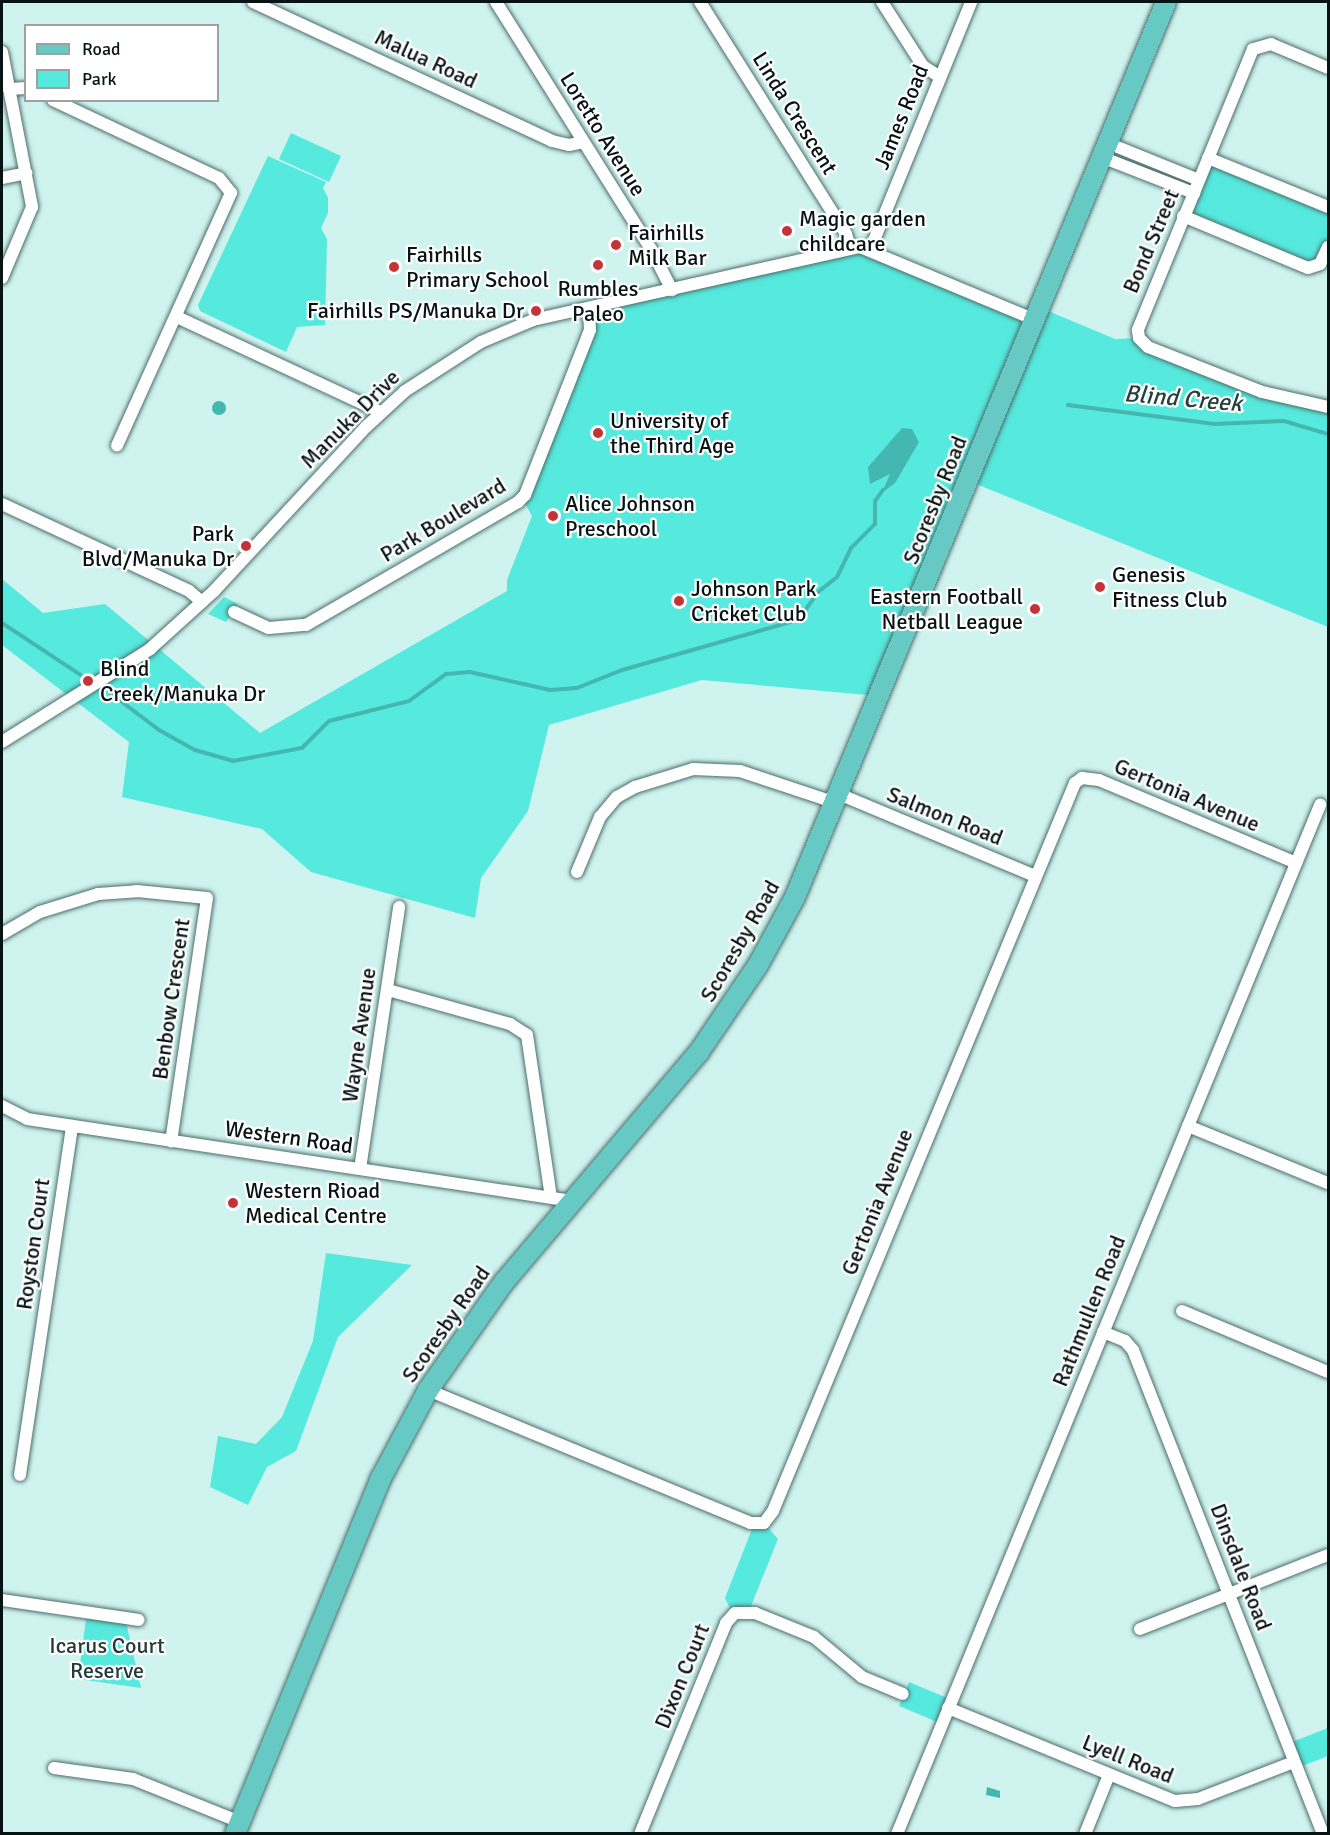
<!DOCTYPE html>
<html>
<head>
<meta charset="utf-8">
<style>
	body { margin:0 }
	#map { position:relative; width:1330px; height:1835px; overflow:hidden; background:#cff3ef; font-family:Signika,sans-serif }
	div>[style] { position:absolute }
	.green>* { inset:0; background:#56e9de }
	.water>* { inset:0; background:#44b8b0 }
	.round { border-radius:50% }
	.stream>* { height:4px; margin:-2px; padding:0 2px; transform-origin:2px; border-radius:2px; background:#44b8b0 }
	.roads { filter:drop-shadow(0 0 2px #4d6d6a) drop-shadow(0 0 2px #4d6d6a) }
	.street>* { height:12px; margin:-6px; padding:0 6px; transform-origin:6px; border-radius:6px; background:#fff }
	.primary>* { height:20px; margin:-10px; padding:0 10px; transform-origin:10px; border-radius:10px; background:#66c9c4 }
	.dots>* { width:16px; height:16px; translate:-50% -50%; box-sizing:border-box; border:3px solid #fff; border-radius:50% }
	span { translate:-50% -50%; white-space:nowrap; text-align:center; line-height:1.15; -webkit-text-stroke:4.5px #fff; paint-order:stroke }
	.street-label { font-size:22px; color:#071413 }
	.poi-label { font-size:22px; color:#071413 }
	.left { translate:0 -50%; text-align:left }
	.right { translate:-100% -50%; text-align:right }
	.park-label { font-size:22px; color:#223b39 }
	.water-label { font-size:24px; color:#26403e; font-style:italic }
	.frame { position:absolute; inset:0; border:3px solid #071413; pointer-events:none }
	.legend { position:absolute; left:24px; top:24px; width:195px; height:78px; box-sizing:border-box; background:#fff; border:2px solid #9ca1a1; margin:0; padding:8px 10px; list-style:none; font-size:18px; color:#071413 }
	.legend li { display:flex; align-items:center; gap:12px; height:30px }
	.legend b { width:30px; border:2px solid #9ca1a1 }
</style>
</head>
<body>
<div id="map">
	<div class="green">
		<i style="clip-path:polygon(291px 133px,341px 156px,329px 182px,279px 159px)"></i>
		<i style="clip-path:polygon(268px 156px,326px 182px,323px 188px,328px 198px,328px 213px,321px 228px,327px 239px,325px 325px,297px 327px,286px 352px,200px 311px,198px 305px)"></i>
		<i style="clip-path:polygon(1208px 158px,1328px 207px,1328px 247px,1318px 266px,1183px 216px)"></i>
		<i style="clip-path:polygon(850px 248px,1017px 313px,1041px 308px,1115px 339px,1139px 338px,1252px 389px,1328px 407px,1328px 627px,969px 481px,879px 696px,702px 680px,549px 725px,528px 811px,481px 878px,475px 918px,311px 872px,262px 829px,122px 797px,129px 742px,2px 645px,2px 579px,43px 613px,105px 604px,260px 733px,507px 591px,507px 580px,532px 516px,522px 498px,590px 330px,589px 308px)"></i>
		<i style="clip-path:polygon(224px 597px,238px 604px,226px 622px,208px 614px)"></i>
		<i style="clip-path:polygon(326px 1253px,412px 1265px,338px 1337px,296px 1451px,267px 1467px,248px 1505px,210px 1487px,218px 1436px,256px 1444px,282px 1417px,313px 1341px)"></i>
		<i style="clip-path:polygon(764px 1523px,778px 1539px,749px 1611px,733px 1615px,725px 1598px,754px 1524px)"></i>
		<i style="clip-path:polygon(87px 1612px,125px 1618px,141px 1688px,78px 1679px)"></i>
		<i style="clip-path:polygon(909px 1682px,952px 1700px,942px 1724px,899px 1706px)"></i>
		<i style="clip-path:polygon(1328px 1728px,1328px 1756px,1297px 1768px,1287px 1744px)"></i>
	</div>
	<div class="water">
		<i class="round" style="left:212px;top:401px;width:14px;height:14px"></i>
		<i style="clip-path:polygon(902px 428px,912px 429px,919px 442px,895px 483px,882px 493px,890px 474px,870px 484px,868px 467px)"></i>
		<i style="clip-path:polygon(987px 1787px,1000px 1791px,1000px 1798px,986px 1795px)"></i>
	</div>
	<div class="stream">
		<i style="left:1068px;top:405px;width:148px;rotate:7.4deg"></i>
		<i style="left:1215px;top:424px;width:69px;rotate:-2.5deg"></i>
		<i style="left:1284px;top:421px;width:46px;rotate:16.5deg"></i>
		<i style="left:2px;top:623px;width:95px;rotate:33.4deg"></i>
		<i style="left:109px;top:692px;width:63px;rotate:37.2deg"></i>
		<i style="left:159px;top:730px;width:41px;rotate:29.1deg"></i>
		<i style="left:195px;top:750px;width:40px;rotate:16deg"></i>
		<i style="left:233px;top:761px;width:70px;rotate:-10.7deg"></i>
		<i style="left:302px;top:748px;width:38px;rotate:-45deg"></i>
		<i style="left:329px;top:721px;width:82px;rotate:-14deg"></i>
		<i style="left:409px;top:701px;width:46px;rotate:-36.1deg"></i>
		<i style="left:446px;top:674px;width:24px;rotate:-5deg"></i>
		<i style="left:470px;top:672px;width:82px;rotate:12.7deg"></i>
		<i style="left:550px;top:690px;width:27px;rotate:-4deg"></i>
		<i style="left:577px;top:688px;width:48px;rotate:-21.8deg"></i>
		<i style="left:622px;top:670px;width:183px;rotate:-15.9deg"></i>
		<i style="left:798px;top:620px;width:34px;rotate:-54deg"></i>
		<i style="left:818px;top:592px;width:24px;rotate:-38deg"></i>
		<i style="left:837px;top:577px;width:32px;rotate:-64deg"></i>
		<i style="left:851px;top:548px;width:34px;rotate:-45deg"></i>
		<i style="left:875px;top:524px;width:23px;rotate:-90deg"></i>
		<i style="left:875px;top:501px;width:14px;rotate:-54deg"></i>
	</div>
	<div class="roads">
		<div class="street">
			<i style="left:253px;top:2px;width:330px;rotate:24.9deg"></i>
			<i style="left:552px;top:141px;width:17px;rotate:13deg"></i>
			<i style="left:569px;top:145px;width:15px;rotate:-11deg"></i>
			<i style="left:496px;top:2px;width:294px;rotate:57.9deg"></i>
			<i style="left:652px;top:251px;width:44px;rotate:62.9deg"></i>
			<i style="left:700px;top:2px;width:274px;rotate:57.8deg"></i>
			<i style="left:846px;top:234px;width:15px;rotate:74deg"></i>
			<i style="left:882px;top:2px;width:76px;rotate:57.4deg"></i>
			<i style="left:923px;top:66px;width:20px;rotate:33deg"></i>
			<i style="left:2px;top:52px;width:158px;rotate:79deg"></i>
			<i style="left:32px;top:207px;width:77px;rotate:112.9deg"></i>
			<i style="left:1328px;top:68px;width:62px;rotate:-157.2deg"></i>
			<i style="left:1271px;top:44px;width:19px;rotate:164deg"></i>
			<i style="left:1253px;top:49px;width:304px;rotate:112.3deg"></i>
			<i style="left:1138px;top:330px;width:8px;rotate:83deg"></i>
			<i style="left:1139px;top:338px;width:13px;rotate:45deg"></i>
			<i style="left:1148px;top:347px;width:123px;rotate:21.5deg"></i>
			<i style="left:1262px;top:392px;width:68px;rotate:12.8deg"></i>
			<i style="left:9px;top:89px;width:17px;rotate:-3deg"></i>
			<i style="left:53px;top:100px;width:183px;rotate:25.2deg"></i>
			<i style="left:219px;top:178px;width:19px;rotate:51deg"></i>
			<i style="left:231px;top:193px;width:277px;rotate:114.3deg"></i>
			<i style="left:1110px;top:144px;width:96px;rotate:22deg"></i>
			<i style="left:1104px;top:158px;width:97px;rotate:21.3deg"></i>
			<i style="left:1208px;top:158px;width:130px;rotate:22.2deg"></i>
			<i style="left:2px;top:178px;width:25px;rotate:-11deg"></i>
			<i style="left:1183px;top:216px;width:135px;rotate:22.6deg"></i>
			<i style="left:1308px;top:268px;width:13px;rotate:-18deg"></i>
			<i style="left:1320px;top:264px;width:19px;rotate:-65deg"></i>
			<i style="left:870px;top:250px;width:268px;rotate:-67.8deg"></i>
			<i style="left:177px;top:317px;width:225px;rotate:25deg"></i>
			<i style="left:2px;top:504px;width:206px;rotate:24.9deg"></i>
			<i style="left:189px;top:591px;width:17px;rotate:40deg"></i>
			<i style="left:234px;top:612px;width:38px;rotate:25deg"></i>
			<i style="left:269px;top:628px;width:37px;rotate:-5deg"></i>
			<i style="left:306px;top:625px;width:245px;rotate:-30.1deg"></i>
			<i style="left:518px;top:502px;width:10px;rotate:-45deg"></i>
			<i style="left:525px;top:495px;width:177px;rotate:-68.5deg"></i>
			<i style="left:590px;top:330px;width:22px;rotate:-93deg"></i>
			<i style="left:2px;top:742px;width:175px;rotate:-32.1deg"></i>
			<i style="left:150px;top:649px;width:86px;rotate:-42.2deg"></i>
			<i style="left:214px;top:591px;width:225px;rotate:-47.2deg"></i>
			<i style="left:367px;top:426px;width:52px;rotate:-42.6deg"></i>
			<i style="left:405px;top:391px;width:90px;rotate:-32.8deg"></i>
			<i style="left:481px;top:342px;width:56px;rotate:-22.9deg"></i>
			<i style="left:533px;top:320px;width:335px;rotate:-12.6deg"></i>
			<i style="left:860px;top:247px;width:190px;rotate:22.6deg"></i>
			<i style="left:839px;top:794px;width:212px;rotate:22.7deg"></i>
			<i style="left:577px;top:872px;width:60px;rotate:-67.3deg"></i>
			<i style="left:600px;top:817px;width:26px;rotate:-50deg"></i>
			<i style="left:617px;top:797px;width:21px;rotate:-29deg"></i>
			<i style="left:635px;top:787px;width:61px;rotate:-17.2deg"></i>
			<i style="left:693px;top:769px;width:47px;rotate:2.4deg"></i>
			<i style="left:740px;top:771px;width:101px;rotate:18.4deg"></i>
			<i style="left:2px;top:934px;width:44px;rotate:-30.1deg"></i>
			<i style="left:40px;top:912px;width:61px;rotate:-17.2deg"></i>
			<i style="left:98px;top:894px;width:39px;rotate:-4deg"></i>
			<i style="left:137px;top:891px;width:70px;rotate:5.7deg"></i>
			<i style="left:207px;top:898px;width:246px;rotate:98.4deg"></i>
			<i style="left:388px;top:990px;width:127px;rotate:15.6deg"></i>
			<i style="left:510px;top:1024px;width:20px;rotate:33deg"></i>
			<i style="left:527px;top:1035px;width:164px;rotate:81.6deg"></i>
			<i style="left:2px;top:1106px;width:28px;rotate:27deg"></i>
			<i style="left:27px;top:1119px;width:551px;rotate:8.56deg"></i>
			<i style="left:1188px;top:1126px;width:151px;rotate:22.2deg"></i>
			<i style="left:360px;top:1169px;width:265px;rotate:-81.5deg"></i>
			<i style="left:1182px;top:1311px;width:158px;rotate:22.7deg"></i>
			<i style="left:1103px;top:1332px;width:24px;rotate:22deg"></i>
			<i style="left:1125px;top:1341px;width:12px;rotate:48deg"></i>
			<i style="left:1133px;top:1350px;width:520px;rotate:68.57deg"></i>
			<i style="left:428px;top:1390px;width:348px;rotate:22.4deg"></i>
			<i style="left:750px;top:1523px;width:14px"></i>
			<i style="left:764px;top:1523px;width:15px;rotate:-53deg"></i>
			<i style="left:773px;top:1511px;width:788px;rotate:-67.47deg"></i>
			<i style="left:1075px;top:783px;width:9px;rotate:-36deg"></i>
			<i style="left:1082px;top:778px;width:17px;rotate:7deg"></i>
			<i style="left:1099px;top:780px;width:214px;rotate:22.8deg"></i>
			<i style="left:20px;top:1475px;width:353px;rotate:-81.5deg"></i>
			<i style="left:2px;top:1600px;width:138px;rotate:8.3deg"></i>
			<i style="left:1140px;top:1629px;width:202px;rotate:-21.5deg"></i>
			<i style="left:948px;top:1708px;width:245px;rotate:22.3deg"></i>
			<i style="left:1175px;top:1801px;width:23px;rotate:-5deg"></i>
			<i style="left:1198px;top:1799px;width:103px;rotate:-21.1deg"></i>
			<i style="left:54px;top:1768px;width:80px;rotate:7.9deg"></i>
			<i style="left:133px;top:1779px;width:115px;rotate:21.9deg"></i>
			<i style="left:640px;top:1834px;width:228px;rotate:-67.8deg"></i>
			<i style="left:726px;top:1623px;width:13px;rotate:-48deg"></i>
			<i style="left:735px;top:1613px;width:20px"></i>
			<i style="left:755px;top:1613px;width:64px;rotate:22.1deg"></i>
			<i style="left:814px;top:1637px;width:62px;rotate:39.8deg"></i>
			<i style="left:862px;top:1677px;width:44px;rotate:22.5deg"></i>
			<i style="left:897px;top:1834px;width:1113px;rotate:-67.65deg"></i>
			<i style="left:1085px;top:1834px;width:64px;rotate:-67.9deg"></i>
		</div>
		<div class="primary">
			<i style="left:235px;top:1834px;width:383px;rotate:-67.7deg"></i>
			<i style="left:380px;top:1480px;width:102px;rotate:-61.9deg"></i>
			<i style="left:428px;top:1390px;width:132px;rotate:-54.9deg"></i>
			<i style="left:504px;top:1282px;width:302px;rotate:-49.7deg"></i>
			<i style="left:699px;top:1052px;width:105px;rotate:-55.9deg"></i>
			<i style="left:758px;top:965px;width:77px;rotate:-61.4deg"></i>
			<i style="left:795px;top:897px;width:969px;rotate:-67.48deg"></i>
		</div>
	</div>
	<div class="dots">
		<i style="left:787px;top:231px;background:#c33439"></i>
		<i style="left:616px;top:245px;background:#c33439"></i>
		<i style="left:598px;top:265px;background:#c33439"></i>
		<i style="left:394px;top:267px;background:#c33439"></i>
		<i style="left:536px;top:311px;background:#c33439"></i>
		<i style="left:598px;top:433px;background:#c33439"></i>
		<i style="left:553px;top:516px;background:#c33439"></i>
		<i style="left:246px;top:546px;background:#c33439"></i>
		<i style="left:1100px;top:587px;background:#c33439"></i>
		<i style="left:679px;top:601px;background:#c33439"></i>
		<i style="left:1035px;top:609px;background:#c33439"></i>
		<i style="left:88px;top:681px;background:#c33439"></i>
		<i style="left:233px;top:1203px;background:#c33439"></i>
	</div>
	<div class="street-label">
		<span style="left:426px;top:59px;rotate:25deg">Malua Road</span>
		<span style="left:795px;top:113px;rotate:58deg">Linda Crescent</span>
		<span style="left:901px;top:117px;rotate:-68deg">James Road</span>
		<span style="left:603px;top:134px;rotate:58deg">Loretto Avenue</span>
		<span style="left:1151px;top:241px;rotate:-67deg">Bond Street</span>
		<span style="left:350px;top:419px;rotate:-45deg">Manuka Drive</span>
		<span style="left:935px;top:500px;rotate:-68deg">Scoresby Road</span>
		<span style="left:443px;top:520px;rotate:-31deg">Park Boulevard</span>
		<span style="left:1187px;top:795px;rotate:23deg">Gertonia Avenue</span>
		<span style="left:945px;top:816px;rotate:22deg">Salmon Road</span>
		<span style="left:740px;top:941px;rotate:-60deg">Scoresby Road</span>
		<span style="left:171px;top:999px;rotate:-82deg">Benbow Crescent</span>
		<span style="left:359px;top:1035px;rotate:-82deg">Wayne Avenue</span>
		<span style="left:289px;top:1137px;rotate:8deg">Western Road</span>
		<span style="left:877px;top:1202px;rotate:-68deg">Gertonia Avenue</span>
		<span style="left:33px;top:1244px;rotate:-82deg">Royston Court</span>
		<span style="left:1089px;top:1311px;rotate:-68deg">Rathmullen Road</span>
		<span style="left:446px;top:1324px;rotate:-55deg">Scoresby Road</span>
		<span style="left:1241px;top:1567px;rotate:69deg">Dinsdale Road</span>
		<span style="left:682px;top:1676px;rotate:-68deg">Dixon Court</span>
		<span style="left:1128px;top:1759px;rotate:22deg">Lyell Road</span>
	</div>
	<div class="poi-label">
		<span class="left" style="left:799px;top:231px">Magic garden<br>childcare</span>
		<span class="left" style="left:628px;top:245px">Fairhills<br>Milk Bar</span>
		<span class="left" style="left:406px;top:267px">Fairhills<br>Primary School</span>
		<span style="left:598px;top:301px">Rumbles<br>Paleo</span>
		<span class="right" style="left:524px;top:311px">Fairhills PS/Manuka Dr</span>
		<span class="left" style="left:610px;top:433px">University of<br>the Third Age</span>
		<span class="left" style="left:565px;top:516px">Alice Johnson<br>Preschool</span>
		<span class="right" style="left:234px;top:546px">Park<br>Blvd/Manuka Dr</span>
		<span class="left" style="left:1112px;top:587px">Genesis<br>Fitness Club</span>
		<span class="left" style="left:691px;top:601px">Johnson Park<br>Cricket Club</span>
		<span class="right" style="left:1023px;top:609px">Eastern Football<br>Netball League</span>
		<span class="left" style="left:100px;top:681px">Blind<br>Creek/Manuka Dr</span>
		<span class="left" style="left:245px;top:1203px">Western Rioad<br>Medical Centre</span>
	</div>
	<div class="park-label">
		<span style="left:107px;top:1658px">Icarus Court<br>Reserve</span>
	</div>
	<div class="water-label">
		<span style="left:1183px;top:399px;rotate:5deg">Blind Creek</span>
	</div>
	<div class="frame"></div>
	<ul class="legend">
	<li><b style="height:8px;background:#66c9c4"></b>Road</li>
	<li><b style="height:16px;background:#56e9de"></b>Park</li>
	</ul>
</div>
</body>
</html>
